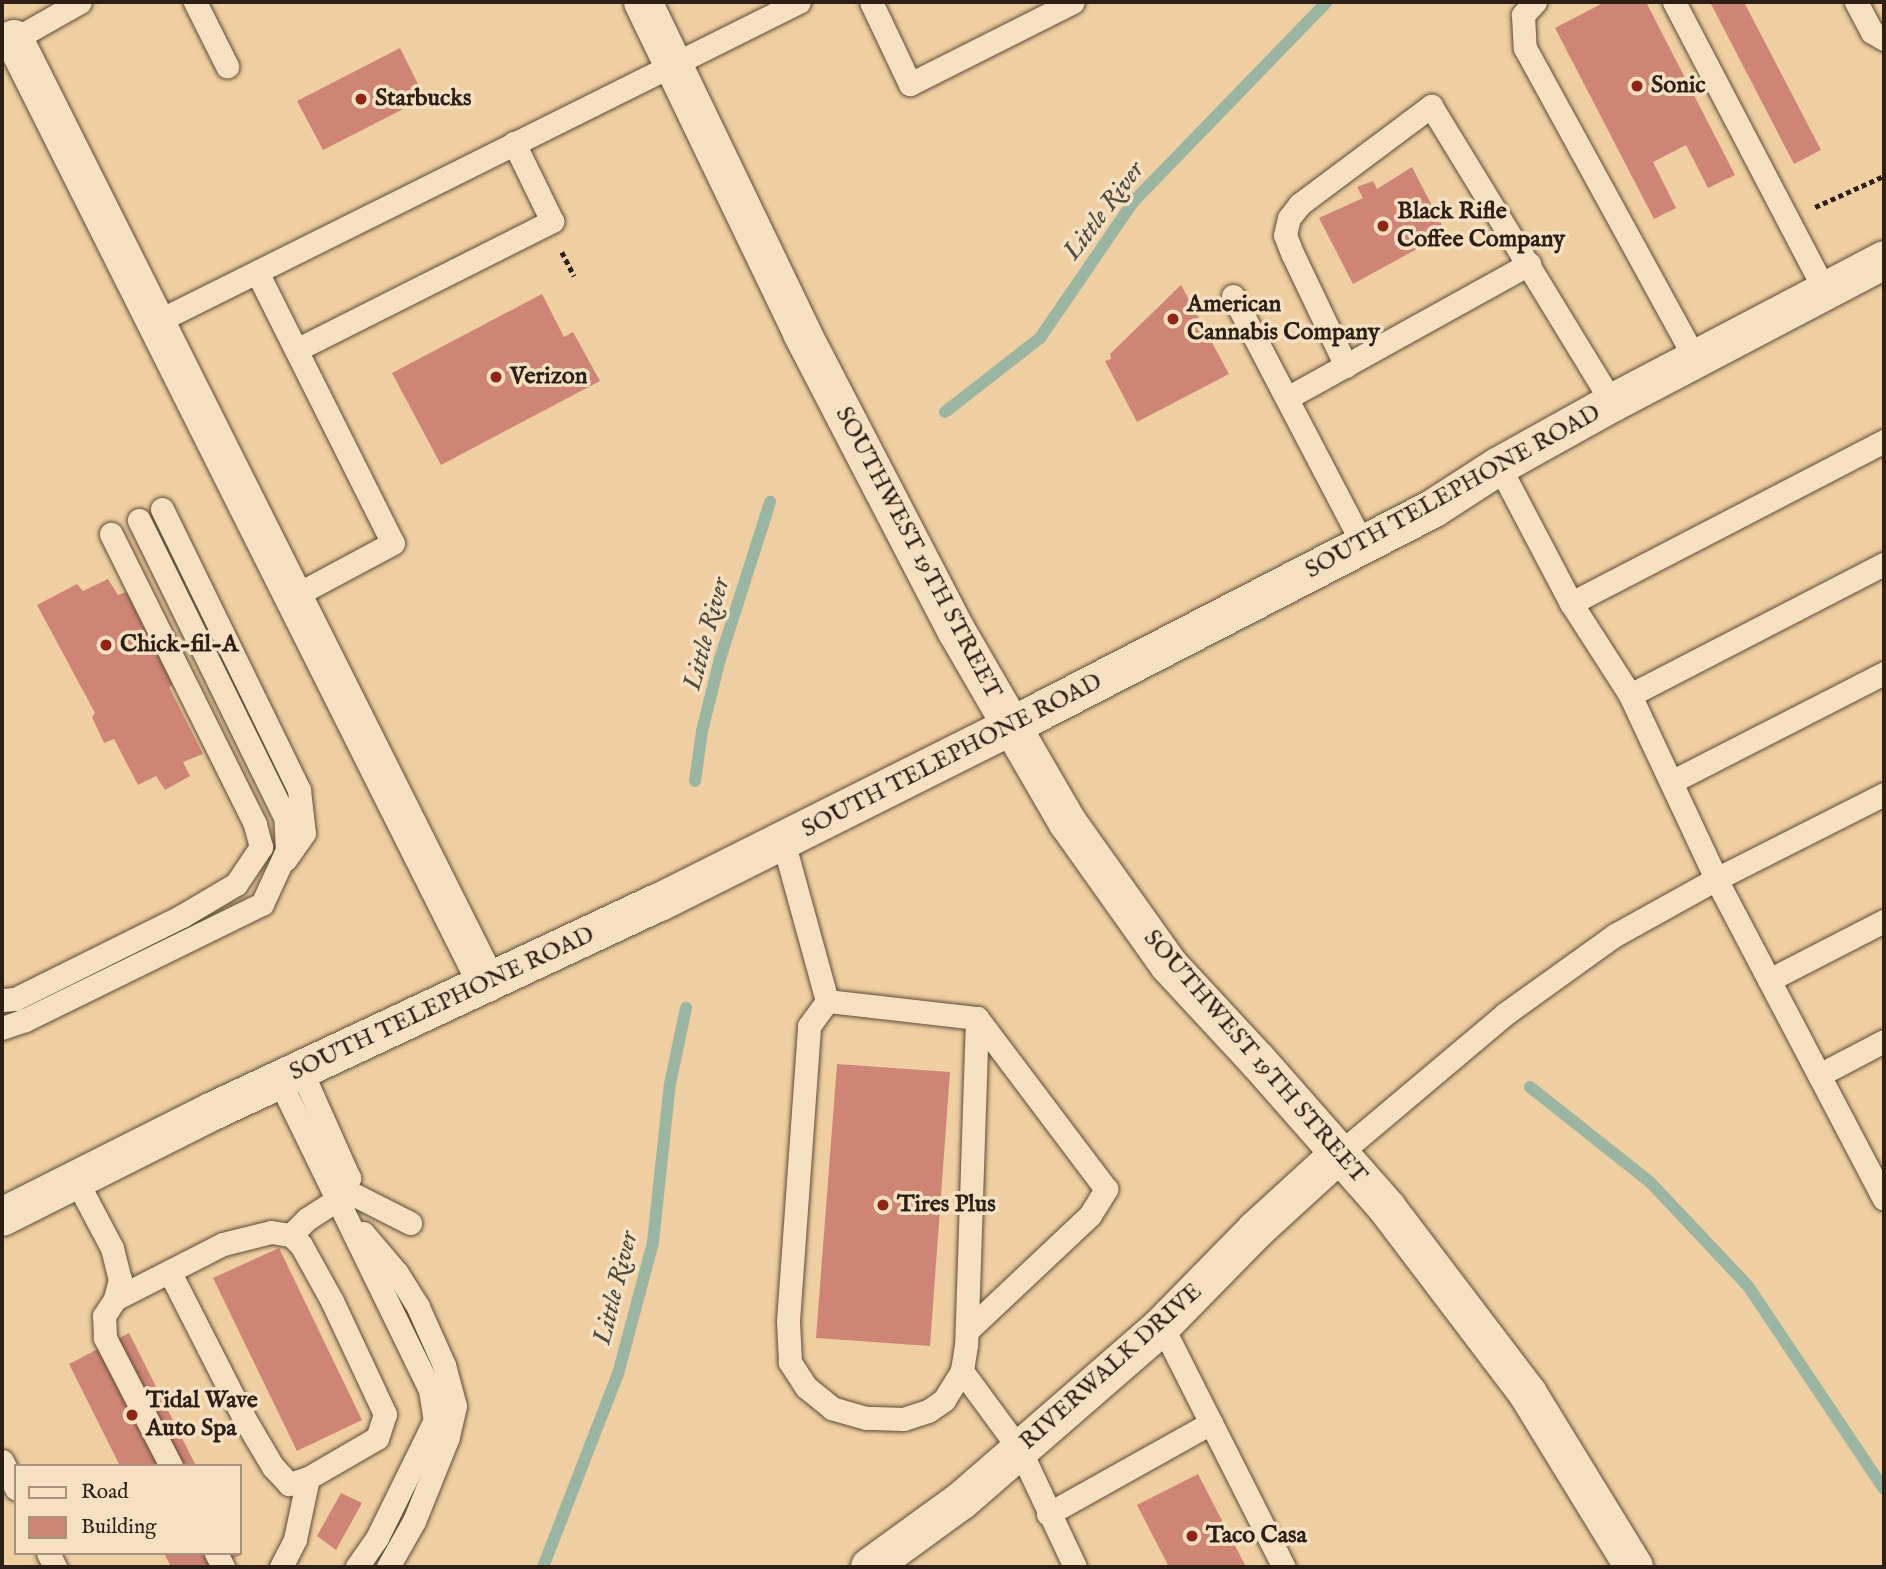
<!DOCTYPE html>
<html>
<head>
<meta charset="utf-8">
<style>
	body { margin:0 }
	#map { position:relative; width:1886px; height:1569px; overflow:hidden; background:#efcfa1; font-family:"IM FELL English",serif }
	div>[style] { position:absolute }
	.stream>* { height:12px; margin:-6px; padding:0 6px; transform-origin:6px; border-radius:6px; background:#9ab6a3 }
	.building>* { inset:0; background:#cf8575 }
	.path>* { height:4.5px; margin-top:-2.25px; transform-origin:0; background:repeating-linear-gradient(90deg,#2e1f16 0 5px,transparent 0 8.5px) }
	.roads { filter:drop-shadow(0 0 2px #5e4b39) drop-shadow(0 0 2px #5e4b39) }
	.lane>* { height:23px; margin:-11.5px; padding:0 11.5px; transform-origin:11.5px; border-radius:11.5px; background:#f5e0c2 }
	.street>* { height:38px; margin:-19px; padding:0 19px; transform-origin:19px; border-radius:19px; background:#f5e0c2 }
	.secondary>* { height:38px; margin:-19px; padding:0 19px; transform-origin:19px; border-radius:19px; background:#f5e0c2 }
	.dots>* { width:19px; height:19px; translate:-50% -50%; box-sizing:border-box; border:4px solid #f5e0c2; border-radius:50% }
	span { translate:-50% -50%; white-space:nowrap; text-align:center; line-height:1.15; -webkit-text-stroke:7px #f5e0c2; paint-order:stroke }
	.poi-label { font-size:24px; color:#2e1f16; font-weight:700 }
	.left { translate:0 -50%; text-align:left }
	.street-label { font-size:24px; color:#2e1f16 }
	.water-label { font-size:26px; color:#4e4c40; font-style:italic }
	.frame { position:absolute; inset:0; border:4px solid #2e1f16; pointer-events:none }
	.legend { position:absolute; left:14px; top:1464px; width:228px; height:91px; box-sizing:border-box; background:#f5e0c2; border:2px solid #a5937d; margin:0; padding:9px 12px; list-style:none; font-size:21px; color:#2e1f16 }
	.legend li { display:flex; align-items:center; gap:14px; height:35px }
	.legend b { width:35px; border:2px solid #a5937d }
</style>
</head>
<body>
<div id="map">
	<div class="stream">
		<i style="left:945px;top:412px;width:120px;rotate:-37.9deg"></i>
		<i style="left:1040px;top:338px;width:165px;rotate:-55.6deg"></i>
		<i style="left:1133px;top:202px;width:279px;rotate:-45.9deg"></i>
		<i style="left:695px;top:781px;width:50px;rotate:-82deg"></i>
		<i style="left:702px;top:731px;width:74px;rotate:-76deg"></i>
		<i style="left:720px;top:659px;width:165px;rotate:-72.3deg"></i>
		<i style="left:1530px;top:1087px;width:153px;rotate:38.4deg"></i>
		<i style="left:1650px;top:1182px;width:143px;rotate:46.7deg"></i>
		<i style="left:1748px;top:1286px;width:244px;rotate:56.2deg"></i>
		<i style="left:543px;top:1567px;width:207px;rotate:-68.8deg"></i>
		<i style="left:618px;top:1374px;width:137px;rotate:-75.1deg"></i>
		<i style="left:653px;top:1242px;width:159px;rotate:-83.9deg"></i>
		<i style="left:670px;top:1084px;width:78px;rotate:-78.1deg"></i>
	</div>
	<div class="building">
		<i style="clip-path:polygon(1605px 2px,1646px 2px,1735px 175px,1708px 188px,1686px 145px,1653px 162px,1676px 208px,1654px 219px,1555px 28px)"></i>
		<i style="clip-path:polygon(1710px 2px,1744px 2px,1821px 150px,1794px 164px)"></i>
		<i style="clip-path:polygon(400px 48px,425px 98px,323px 150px,297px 101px)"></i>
		<i style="clip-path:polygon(1412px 167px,1446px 233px,1353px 284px,1319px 218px,1363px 198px,1357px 187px,1373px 181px,1377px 189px)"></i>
		<i style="clip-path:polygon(1181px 285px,1229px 374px,1137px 422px,1105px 361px,1111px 359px,1110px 354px)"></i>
		<i style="clip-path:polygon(542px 294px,564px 337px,573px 332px,600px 381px,441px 465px,392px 373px)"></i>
		<i style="clip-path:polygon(108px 579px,118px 595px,126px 592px,174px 684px,169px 687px,203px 754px,183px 762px,190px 776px,165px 790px,156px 776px,138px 785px,114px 739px,104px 743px,92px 717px,95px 713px,37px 605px,77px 584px,83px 591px)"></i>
		<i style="clip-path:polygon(837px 1064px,950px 1072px,930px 1346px,816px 1338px)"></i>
		<i style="clip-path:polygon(279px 1248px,362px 1420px,297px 1451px,213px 1278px)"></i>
		<i style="clip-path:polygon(129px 1333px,196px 1466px,120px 1466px,69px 1364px)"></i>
		<i style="clip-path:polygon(1198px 1474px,1246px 1567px,1169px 1567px,1137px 1505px)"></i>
		<i style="clip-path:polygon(341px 1493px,362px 1503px,336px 1550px,317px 1536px)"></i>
		<i style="clip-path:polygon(164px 1553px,240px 1553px,241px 1555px,213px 1567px,171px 1567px)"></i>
	</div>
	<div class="path">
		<i style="left:1815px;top:207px;width:76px;rotate:-24.2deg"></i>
		<i style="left:562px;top:252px;width:27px;rotate:63deg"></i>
	</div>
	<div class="roads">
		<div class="lane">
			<i style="left:195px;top:2px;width:72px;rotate:63.4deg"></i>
			<i style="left:871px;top:2px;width:91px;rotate:64.6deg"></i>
			<i style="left:910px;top:84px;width:182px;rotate:-26.7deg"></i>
			<i style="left:1535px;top:2px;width:18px;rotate:133deg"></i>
			<i style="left:1523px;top:15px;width:33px;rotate:87deg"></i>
			<i style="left:1525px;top:48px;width:354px;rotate:61.3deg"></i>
			<i style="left:1674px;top:2px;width:326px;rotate:62.4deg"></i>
			<i style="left:1856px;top:2px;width:34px;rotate:62deg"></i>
			<i style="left:1872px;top:32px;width:14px;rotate:30deg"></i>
			<i style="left:4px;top:45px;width:87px;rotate:-29.5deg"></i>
			<i style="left:257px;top:272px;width:303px;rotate:63.4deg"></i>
			<i style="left:393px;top:543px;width:112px;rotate:151.8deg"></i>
			<i style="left:1233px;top:296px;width:281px;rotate:62.4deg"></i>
			<i style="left:156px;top:322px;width:718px;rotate:-26.46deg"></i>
			<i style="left:296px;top:350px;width:287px;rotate:-26.7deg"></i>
			<i style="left:552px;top:221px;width:87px;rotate:-116deg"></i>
			<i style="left:1346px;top:366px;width:125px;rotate:-115.5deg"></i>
			<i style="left:1292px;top:253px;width:19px;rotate:-111deg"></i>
			<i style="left:1285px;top:235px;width:17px;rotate:-77deg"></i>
			<i style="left:1289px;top:218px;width:18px;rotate:-52deg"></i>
			<i style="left:1300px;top:204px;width:164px;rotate:-36.8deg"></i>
			<i style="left:1431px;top:106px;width:348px;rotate:58.6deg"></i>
			<i style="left:1287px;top:398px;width:277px;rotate:-29deg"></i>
			<i style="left:1884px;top:441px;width:352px;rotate:152.6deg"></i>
			<i style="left:1571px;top:603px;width:109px;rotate:57.3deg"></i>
			<i style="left:1630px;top:695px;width:203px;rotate:64.9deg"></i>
			<i style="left:1716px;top:879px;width:361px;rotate:62.3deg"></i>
			<i style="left:1499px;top:466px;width:155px;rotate:62.3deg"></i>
			<i style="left:162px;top:509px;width:313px;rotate:64deg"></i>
			<i style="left:299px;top:790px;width:43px;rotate:83.4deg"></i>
			<i style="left:304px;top:833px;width:32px;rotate:125deg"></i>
			<i style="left:1630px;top:695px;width:286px;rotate:-27.3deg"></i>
			<i style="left:1671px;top:782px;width:239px;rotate:-27.1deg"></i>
			<i style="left:783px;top:841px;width:166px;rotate:74.6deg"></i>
			<i style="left:1769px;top:980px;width:129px;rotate:-27.2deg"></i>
			<i style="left:2px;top:1000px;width:13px;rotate:-4deg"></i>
			<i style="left:15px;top:999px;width:186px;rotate:-26.4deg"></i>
			<i style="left:182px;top:916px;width:63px;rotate:-30.7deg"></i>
			<i style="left:236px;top:884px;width:45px;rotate:-56deg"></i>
			<i style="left:261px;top:847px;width:24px;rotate:-105deg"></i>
			<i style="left:255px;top:824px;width:324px;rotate:-116.4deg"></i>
			<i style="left:827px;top:1001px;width:151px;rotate:6.5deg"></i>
			<i style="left:977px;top:1018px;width:327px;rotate:91.9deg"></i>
			<i style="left:966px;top:1345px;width:26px;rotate:99deg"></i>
			<i style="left:962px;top:1371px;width:34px;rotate:122deg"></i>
			<i style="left:944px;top:1400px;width:19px;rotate:145deg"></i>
			<i style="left:928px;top:1411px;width:26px;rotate:162deg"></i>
			<i style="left:903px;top:1419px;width:37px;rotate:-178deg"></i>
			<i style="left:866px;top:1418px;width:35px;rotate:-164deg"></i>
			<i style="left:832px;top:1408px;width:33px;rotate:-141deg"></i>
			<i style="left:806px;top:1387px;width:30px;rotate:-123deg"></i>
			<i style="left:790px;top:1362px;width:41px;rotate:-92.8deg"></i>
			<i style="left:788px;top:1321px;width:296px;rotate:-85.9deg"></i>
			<i style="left:809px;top:1026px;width:31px;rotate:-54deg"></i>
			<i style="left:2px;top:1028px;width:24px;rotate:-19deg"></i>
			<i style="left:25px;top:1020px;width:264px;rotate:-26.1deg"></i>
			<i style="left:262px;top:904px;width:60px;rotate:-65.2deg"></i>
			<i style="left:287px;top:850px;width:33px;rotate:-93deg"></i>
			<i style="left:285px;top:817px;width:331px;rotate:-116.2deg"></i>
			<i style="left:1819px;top:1075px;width:73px;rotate:-27.6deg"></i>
			<i style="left:279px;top:1080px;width:345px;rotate:64deg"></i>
			<i style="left:430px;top:1390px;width:30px;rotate:81deg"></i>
			<i style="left:435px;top:1420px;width:131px;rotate:116.2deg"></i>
			<i style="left:377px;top:1538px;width:35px;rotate:125deg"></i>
			<i style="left:1340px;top:1153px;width:216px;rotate:-40.1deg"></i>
			<i style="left:1505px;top:1014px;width:135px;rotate:-35.7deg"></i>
			<i style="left:1615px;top:935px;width:115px;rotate:-29deg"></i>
			<i style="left:1716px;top:879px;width:188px;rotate:-26.8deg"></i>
			<i style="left:76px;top:1180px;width:77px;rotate:62.1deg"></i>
			<i style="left:112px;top:1248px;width:32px;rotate:76deg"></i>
			<i style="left:120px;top:1279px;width:21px;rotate:104deg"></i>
			<i style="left:115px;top:1299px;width:20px;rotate:123deg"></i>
			<i style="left:104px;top:1316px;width:22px;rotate:87deg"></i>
			<i style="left:105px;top:1338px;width:144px;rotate:62.7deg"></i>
			<i style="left:336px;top:1181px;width:13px;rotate:45deg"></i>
			<i style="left:345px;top:1190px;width:73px;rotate:26.9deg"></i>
			<i style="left:363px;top:1233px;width:52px;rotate:49.6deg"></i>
			<i style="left:397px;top:1273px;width:40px;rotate:58deg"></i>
			<i style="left:418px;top:1307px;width:64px;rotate:65.9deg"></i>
			<i style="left:444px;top:1365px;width:42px;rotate:75deg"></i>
			<i style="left:455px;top:1406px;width:32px;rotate:103deg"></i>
			<i style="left:448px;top:1437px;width:91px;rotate:112deg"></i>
			<i style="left:414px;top:1521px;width:53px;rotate:119.5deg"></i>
			<i style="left:291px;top:1235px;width:23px;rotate:-45deg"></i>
			<i style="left:307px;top:1219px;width:37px;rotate:-33deg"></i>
			<i style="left:338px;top:1199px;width:24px;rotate:-62deg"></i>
			<i style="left:349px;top:1178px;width:118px;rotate:-114deg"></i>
			<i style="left:115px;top:1299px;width:121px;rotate:-27deg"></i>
			<i style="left:223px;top:1244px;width:49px;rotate:-14deg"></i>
			<i style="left:271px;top:1232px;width:20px;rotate:9deg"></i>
			<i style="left:291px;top:1235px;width:14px;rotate:45deg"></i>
			<i style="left:301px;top:1245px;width:64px;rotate:61deg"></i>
			<i style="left:332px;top:1301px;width:125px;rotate:64.9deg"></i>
			<i style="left:385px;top:1414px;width:25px;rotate:108deg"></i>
			<i style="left:377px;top:1438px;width:80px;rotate:149.9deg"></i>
			<i style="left:308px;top:1478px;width:20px;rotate:162deg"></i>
			<i style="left:289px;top:1484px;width:23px;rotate:-133deg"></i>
			<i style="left:273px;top:1467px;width:57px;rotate:-120.6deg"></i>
			<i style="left:244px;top:1418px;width:163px;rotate:-117deg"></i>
			<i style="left:1162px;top:1326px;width:270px;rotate:63.2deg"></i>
			<i style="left:967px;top:1331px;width:169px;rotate:-43.3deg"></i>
			<i style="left:1090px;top:1215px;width:31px;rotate:-58deg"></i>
			<i style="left:1106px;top:1189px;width:214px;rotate:-127deg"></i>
			<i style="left:962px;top:1371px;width:98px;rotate:53.7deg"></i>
			<i style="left:1020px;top:1450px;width:129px;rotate:64.8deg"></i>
			<i style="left:2px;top:1461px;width:31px;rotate:63deg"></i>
			<i style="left:1048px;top:1514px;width:187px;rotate:-29.2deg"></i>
			<i style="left:48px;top:1553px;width:16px;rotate:63deg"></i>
			<i style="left:216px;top:1553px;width:16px;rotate:63deg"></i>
			<i style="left:281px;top:1567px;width:31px;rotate:-63deg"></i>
			<i style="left:295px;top:1539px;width:62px;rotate:-78deg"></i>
		</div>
		<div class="street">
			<i style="left:14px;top:39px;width:1056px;rotate:63.39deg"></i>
		</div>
		<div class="secondary">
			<i style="left:643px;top:2px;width:367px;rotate:64.3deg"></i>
			<i style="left:802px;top:333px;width:335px;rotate:62.6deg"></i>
			<i style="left:956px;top:630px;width:223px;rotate:59.9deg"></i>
			<i style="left:1068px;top:823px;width:174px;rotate:54.6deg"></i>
			<i style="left:1169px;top:965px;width:131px;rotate:47.2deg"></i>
			<i style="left:1258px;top:1061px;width:196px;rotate:48.7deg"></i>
			<i style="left:1387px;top:1208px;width:233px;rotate:52.8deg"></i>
			<i style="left:1528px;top:1394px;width:203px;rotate:58.5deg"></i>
			<i style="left:2px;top:1217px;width:236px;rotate:-26.7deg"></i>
			<i style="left:213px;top:1111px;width:491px;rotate:-25.1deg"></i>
			<i style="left:658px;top:903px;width:396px;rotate:-26.6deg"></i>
			<i style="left:1012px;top:726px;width:475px;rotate:-27.3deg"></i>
			<i style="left:1434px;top:508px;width:77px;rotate:-32.9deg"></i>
			<i style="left:1499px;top:466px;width:129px;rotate:-29.1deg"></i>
			<i style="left:1612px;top:403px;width:307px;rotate:-27.7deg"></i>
			<i style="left:870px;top:1567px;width:112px;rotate:-36deg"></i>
			<i style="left:961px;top:1501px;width:267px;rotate:-41deg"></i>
			<i style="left:1162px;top:1326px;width:134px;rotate:-45.6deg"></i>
			<i style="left:1256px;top:1230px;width:114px;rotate:-42.5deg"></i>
		</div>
	</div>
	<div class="dots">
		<i style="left:1637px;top:86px;background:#8f2418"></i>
		<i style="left:361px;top:99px;background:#8f2418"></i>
		<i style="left:1383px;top:226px;background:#8f2418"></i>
		<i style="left:1173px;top:319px;background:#8f2418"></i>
		<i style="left:496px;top:377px;background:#8f2418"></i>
		<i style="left:106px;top:645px;background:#8f2418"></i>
		<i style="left:883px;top:1205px;background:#8f2418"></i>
		<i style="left:132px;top:1415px;background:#8f2418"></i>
		<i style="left:1192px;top:1536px;background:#8f2418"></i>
	</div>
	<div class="poi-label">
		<span class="left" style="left:1651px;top:86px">Sonic</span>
		<span class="left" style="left:375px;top:99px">Starbucks</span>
		<span class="left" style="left:1397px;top:226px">Black Rifle<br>Coffee Company</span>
		<span class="left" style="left:1187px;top:319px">American<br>Cannabis Company</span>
		<span class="left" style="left:510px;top:377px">Verizon</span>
		<span class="left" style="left:120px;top:645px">Chick-fil-A</span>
		<span class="left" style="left:897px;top:1205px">Tires Plus</span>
		<span class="left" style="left:146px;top:1415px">Tidal Wave<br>Auto Spa</span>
		<span class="left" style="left:1206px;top:1536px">Taco Casa</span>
	</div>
	<div class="street-label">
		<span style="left:1453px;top:492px;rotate:-29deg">SOUTH TELEPHONE ROAD</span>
		<span style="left:918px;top:553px;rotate:62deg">SOUTHWEST 19TH STREET</span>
		<span style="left:952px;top:756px;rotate:-27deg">SOUTH TELEPHONE ROAD</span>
		<span style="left:442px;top:1004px;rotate:-25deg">SOUTH TELEPHONE ROAD</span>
		<span style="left:1255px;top:1057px;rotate:49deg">SOUTHWEST 19TH STREET</span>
		<span style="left:1111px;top:1367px;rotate:-42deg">RIVERWALK DRIVE</span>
	</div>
	<div class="water-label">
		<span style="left:1104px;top:211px;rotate:-53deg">Little River</span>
		<span style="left:707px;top:634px;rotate:-75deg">Little River</span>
		<span style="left:616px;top:1288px;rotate:-76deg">Little River</span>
	</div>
	<div class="frame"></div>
	<ul class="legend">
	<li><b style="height:9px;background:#f5e0c2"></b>Road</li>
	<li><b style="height:19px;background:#cf8575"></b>Building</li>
	</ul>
</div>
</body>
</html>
